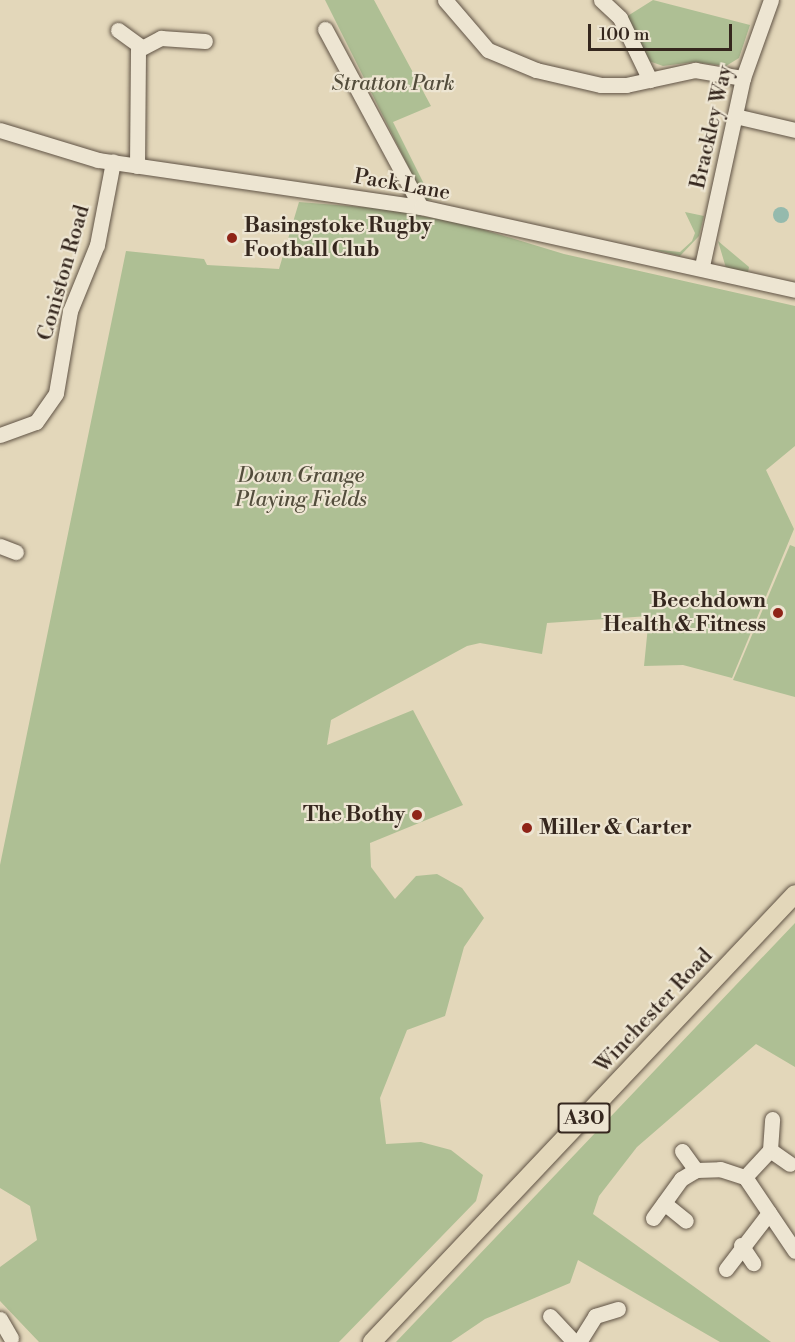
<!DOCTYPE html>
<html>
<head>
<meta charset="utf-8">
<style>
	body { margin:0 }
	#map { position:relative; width:795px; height:1342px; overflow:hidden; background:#e3d7ba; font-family:"Libre Bodoni",serif }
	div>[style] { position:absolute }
	.green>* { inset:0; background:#aebf94 }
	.water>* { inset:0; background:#95baad }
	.round { border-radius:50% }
	.roads { filter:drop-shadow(0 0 2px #605345) drop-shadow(0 0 2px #605345) }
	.minor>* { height:15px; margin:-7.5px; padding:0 7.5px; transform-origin:7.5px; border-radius:7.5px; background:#ede5d2 }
	.major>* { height:18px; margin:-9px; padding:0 9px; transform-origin:9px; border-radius:9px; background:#e3d7ba }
	.dots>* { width:16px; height:16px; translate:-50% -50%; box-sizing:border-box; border:3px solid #ede5d2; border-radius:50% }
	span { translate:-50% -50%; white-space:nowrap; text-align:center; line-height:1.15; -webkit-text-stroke:4.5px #ede5d2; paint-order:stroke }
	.shield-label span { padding:2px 4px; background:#ede5d2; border:2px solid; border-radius:4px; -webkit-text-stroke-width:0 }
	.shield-label { font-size:20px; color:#35271e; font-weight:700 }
	.park-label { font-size:21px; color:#534d3c; font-style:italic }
	.street-label { font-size:21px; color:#35271e }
	.poi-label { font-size:21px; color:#35271e; font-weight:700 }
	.left { translate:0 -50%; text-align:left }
	.right { translate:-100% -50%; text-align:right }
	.scale { position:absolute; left:588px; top:24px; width:144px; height:27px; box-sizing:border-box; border:3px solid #35271e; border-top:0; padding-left:8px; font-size:18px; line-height:21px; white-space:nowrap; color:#35271e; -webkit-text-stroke:4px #ede5d2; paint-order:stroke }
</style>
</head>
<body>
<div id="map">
	<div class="green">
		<i style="clip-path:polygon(325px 0,374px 0,431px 106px,393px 122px,432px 200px,425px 200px)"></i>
		<i style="clip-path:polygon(653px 0,750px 25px,739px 58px,726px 66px,694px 62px,663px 66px,646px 60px,626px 17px)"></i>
		<i style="clip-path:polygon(299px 202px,387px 209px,468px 225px,564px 254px,795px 306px,795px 446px,766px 470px,794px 529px,732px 678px,683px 665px,644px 666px,649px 616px,547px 623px,542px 654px,480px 643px,467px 646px,331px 720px,327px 745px,413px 710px,463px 805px,370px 843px,371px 867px,395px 899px,416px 876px,437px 874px,462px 888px,484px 918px,464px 947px,445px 1016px,407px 1030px,380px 1098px,386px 1144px,421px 1142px,451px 1150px,483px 1175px,476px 1201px,339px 1342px,39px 1342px,0 1301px,0 1267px,37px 1240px,30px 1206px,0 1188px,0 865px,126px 251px,204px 259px,207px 265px,279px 269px)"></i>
		<i style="clip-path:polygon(685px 212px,704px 216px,699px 236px,680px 256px,651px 249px,680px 252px,692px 241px,695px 233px)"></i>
		<i style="clip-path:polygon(718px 241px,749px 267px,748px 272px,726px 268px)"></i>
		<i style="clip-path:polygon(790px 545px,795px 547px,795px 697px,733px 680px)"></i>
		<i style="clip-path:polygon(795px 923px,795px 1067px,756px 1044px,637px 1147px,599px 1196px,593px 1214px,771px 1342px,720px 1342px,578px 1260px,570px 1283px,485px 1319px,451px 1342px,396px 1342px)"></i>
	</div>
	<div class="water">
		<i class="round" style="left:773px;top:207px;width:16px;height:16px"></i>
	</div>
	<div class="roads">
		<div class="minor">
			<i style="left:445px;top:0;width:66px;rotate:49.3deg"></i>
			<i style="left:488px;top:50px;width:52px;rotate:22.6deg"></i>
			<i style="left:536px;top:70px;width:67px;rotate:13deg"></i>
			<i style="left:601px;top:85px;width:25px"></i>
			<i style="left:626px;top:85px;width:71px;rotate:-12.3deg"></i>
			<i style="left:695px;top:70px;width:49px;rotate:9.5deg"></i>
			<i style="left:601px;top:0;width:26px;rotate:43deg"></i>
			<i style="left:620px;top:18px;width:69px;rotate:64.2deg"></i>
			<i style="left:325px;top:29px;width:202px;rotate:61.7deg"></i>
			<i style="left:118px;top:30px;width:29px;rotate:36deg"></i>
			<i style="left:735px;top:116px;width:62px;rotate:13.1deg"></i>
			<i style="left:0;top:130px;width:102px;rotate:17deg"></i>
			<i style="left:98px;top:160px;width:326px;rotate:8.3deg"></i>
			<i style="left:421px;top:207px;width:383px;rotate:12.5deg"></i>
			<i style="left:137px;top:166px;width:116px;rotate:-89.5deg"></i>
			<i style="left:138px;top:50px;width:26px;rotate:-28deg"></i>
			<i style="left:161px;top:38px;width:44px;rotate:3.9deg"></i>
			<i style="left:702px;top:266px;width:192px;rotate:-77.7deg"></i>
			<i style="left:743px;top:78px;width:83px;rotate:-70.3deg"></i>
			<i style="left:0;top:435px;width:38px;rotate:-20deg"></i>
			<i style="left:36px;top:422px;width:35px;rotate:-55deg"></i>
			<i style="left:56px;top:393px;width:83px;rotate:-80.3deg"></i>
			<i style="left:70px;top:311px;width:71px;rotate:-67.8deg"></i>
			<i style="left:97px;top:245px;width:85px;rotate:-79.1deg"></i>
			<i style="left:0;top:546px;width:17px;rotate:21deg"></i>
			<i style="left:770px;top:1150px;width:24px;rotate:35deg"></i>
			<i style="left:682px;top:1151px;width:24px;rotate:54deg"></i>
			<i style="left:745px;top:1177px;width:37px;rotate:-47deg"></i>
			<i style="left:770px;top:1150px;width:31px;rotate:-86deg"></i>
			<i style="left:664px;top:1203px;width:28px;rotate:39deg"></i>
			<i style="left:653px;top:1218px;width:48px;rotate:-54.3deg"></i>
			<i style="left:681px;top:1179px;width:17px;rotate:-31deg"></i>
			<i style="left:696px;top:1170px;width:24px;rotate:-2deg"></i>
			<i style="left:720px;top:1169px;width:26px;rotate:18deg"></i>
			<i style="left:745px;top:1177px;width:89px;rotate:56deg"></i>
			<i style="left:741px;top:1245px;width:22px;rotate:56deg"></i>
			<i style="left:726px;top:1269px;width:71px;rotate:-52.5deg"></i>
			<i style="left:550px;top:1316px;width:35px;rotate:47deg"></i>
			<i style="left:0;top:1319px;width:22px;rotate:60deg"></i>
			<i style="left:579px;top:1342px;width:31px;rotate:-58deg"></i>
			<i style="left:595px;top:1316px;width:24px;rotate:-17deg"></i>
		</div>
		<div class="major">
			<i style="left:372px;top:1342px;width:616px;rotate:-46.64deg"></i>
		</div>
	</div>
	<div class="dots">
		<i style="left:232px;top:238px;background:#8f2418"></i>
		<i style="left:778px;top:613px;background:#8f2418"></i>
		<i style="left:417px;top:815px;background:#8f2418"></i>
		<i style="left:527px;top:828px;background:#8f2418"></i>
	</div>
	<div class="shield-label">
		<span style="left:584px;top:1118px">A30</span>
	</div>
	<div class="park-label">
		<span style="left:393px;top:84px">Stratton Park</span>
		<span style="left:301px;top:488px">Down Grange<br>Playing Fields</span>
	</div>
	<div class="street-label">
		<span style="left:712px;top:127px;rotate:-77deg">Brackley Way</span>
		<span style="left:402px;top:185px;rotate:10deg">Pack Lane</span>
		<span style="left:64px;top:273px;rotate:-74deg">Coniston Road</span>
		<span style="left:654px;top:1011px;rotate:-47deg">Winchester Road</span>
	</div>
	<div class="poi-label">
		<span class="left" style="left:244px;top:238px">Basingstoke Rugby<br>Football Club</span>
		<span class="right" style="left:766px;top:613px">Beechdown<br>Health &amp; Fitness</span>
		<span class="right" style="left:405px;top:815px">The Bothy</span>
		<span class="left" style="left:539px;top:828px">Miller &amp; Carter</span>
	</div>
	<div class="scale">100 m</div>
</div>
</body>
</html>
